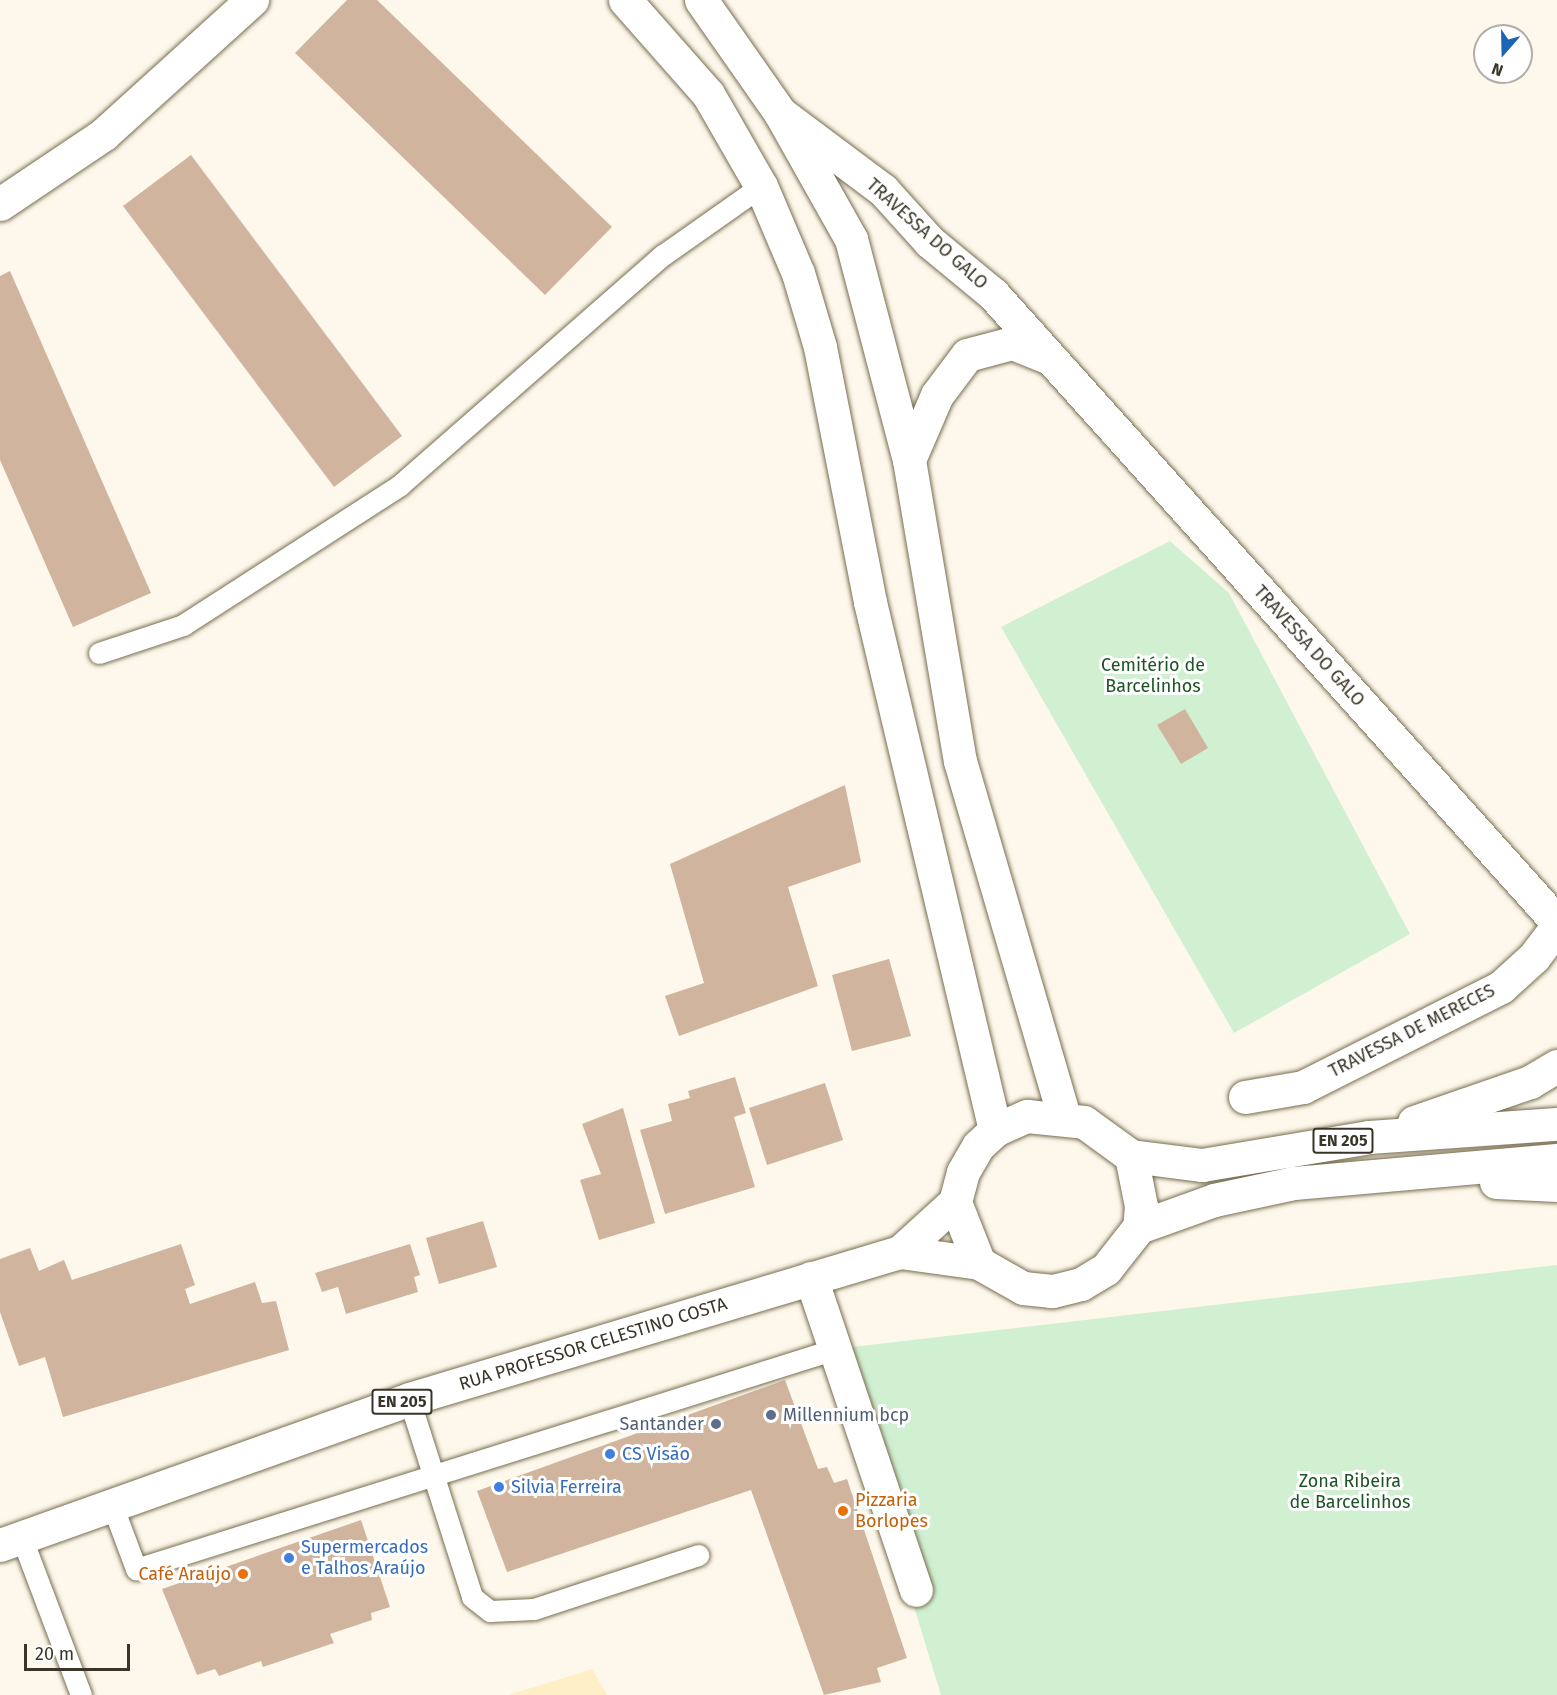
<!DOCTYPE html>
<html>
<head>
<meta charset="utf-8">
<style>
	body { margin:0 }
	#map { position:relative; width:1557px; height:1695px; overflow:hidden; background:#fdf8eb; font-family:"Fira Sans",sans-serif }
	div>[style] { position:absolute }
	.built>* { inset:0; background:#feefc7 }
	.green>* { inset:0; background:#d1f0d2 }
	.building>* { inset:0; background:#d0b49e }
	.roads { filter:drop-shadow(0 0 2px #786d50) drop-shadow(0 0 2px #786d50) }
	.lane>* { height:21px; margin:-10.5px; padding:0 10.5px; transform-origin:10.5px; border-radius:10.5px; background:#fff }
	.street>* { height:33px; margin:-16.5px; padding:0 16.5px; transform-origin:16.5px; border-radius:16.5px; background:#fff }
	.secondary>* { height:33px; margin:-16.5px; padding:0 16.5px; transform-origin:16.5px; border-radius:16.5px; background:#fff }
	.primary>* { height:33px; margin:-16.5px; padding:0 16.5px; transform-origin:16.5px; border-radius:16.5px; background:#fff }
	.dots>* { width:16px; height:16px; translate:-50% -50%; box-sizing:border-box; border:3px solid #fff; border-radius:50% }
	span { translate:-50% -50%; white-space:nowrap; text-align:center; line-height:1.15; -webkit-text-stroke:6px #fff; paint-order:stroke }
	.shield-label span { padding:2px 4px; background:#fff; border:2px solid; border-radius:4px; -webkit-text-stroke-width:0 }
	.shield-label { font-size:16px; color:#393528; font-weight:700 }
	.street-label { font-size:18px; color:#393528 }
	.park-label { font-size:18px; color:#1d5425 }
	.service-label { font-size:18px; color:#4e5e75 }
	.left { translate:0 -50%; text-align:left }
	.right { translate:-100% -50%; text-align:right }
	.shop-label { font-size:18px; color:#366cbe }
	.food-label { font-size:18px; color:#c56008 }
	.north { position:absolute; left:1473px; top:24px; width:60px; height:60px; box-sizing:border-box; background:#fff; border:2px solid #b0aea9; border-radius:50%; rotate:200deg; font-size:16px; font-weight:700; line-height:24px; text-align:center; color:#393528 }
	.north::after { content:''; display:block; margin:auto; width:21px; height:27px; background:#1c64b4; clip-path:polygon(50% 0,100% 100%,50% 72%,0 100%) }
	.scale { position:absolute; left:24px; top:1644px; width:106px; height:27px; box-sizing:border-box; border:3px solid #393528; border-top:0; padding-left:8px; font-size:18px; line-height:21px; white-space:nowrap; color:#393528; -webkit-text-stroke:4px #fff; paint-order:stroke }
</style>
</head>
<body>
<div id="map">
	<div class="built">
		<i style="clip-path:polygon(592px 1669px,607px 1695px,509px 1695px)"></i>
	</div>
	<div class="green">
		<i style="clip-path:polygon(1170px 541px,1229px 593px,1410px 934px,1234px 1033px,1001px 627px)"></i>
		<i style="clip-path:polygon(1557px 1265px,1557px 1695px,941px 1695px,835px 1349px)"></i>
	</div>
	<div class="building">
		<i style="clip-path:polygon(347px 0,377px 0,612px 227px,545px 295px,295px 53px)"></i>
		<i style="clip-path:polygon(191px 155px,402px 436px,334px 487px,123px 206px)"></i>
		<i style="clip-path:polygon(10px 271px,151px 593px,73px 627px,0 460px,0 276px)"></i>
		<i style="clip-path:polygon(1185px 709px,1208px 748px,1181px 764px,1157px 725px)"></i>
		<i style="clip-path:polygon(845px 785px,861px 862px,788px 887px,818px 986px,679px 1036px,665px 996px,704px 983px,670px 864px)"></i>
		<i style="clip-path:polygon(889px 959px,911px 1036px,852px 1051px,832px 975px)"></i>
		<i style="clip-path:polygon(735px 1077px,746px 1113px,734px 1117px,755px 1187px,665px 1214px,640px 1130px,672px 1121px,668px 1104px,690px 1098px,688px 1091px)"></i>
		<i style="clip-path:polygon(825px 1083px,843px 1140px,767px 1165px,749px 1108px)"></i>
		<i style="clip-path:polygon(623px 1108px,655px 1223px,599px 1240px,580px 1180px,601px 1174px,582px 1124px)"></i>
		<i style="clip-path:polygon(483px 1221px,497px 1267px,439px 1284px,426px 1238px)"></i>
		<i style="clip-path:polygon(181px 1244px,195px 1285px,185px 1289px,190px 1304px,255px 1282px,262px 1303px,276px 1301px,289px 1350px,63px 1417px,45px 1357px,19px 1366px,0 1312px,0 1259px,30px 1248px,39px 1271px,64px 1260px,72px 1280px)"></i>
		<i style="clip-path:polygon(410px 1244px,420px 1275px,414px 1277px,418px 1292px,346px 1314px,338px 1287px,322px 1292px,315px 1273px)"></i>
		<i style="clip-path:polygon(785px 1380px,818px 1469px,827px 1467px,834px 1483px,847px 1479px,907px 1658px,877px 1668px,881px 1682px,824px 1695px,751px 1490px,507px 1572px,477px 1491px)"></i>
		<i style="clip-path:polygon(361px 1520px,390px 1607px,371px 1613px,372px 1620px,330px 1634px,334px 1643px,263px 1667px,261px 1661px,219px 1676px,215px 1669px,197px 1675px,162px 1589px)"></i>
	</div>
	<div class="roads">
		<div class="lane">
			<i style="left:99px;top:653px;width:89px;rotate:-18.4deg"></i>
			<i style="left:183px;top:625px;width:258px;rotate:-32.8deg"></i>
			<i style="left:400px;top:485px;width:349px;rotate:-41.2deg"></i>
			<i style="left:663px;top:255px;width:120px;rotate:-35.1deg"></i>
			<i style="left:409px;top:1399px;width:208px;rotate:72.3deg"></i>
			<i style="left:472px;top:1597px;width:23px;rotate:38deg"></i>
			<i style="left:490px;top:1611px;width:44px;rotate:-2.6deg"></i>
			<i style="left:534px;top:1609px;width:173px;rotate:-18.2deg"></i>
			<i style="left:111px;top:1502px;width:72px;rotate:69.5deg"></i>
			<i style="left:136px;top:1569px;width:733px;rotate:-17.47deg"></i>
			<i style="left:21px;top:1536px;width:170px;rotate:69.3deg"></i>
		</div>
		<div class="street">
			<i style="left:780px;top:113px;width:129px;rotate:36.8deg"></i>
			<i style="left:883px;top:190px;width:70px;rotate:47.9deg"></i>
			<i style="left:930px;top:242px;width:82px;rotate:39.5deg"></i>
			<i style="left:993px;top:294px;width:844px;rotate:48.07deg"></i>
			<i style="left:0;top:204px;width:125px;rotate:-33.9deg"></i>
			<i style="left:104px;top:134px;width:200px;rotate:-42.2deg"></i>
			<i style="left:909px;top:460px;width:71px;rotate:-66.7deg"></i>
			<i style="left:937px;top:395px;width:50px;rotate:-53.1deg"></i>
			<i style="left:967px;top:355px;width:47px;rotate:-14.9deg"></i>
			<i style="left:1012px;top:343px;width:41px;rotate:21.5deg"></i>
			<i style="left:1245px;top:1097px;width:59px;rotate:-9.8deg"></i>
			<i style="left:1303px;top:1087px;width:222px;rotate:-26.8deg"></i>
			<i style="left:1501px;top:987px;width:45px;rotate:-42.3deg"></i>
			<i style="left:1534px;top:957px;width:39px;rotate:-53deg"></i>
			<i style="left:811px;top:1278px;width:329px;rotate:71.4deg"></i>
		</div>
		<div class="secondary">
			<i style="left:625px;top:0;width:125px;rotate:48.6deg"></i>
			<i style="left:708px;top:94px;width:106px;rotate:60.1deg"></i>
			<i style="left:761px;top:186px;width:95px;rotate:67deg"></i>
			<i style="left:798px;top:273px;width:77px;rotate:73.4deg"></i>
			<i style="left:820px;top:347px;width:260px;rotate:78.9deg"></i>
			<i style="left:870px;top:602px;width:543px;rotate:76.68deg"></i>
			<i style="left:701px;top:0;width:138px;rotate:55deg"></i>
			<i style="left:780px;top:113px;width:145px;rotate:60.6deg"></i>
			<i style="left:851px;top:239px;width:228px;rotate:75.3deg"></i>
			<i style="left:909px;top:460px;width:305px;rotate:80.4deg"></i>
			<i style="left:960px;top:761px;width:370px;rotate:73.7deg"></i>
		</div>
		<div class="primary">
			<i style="left:1414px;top:1122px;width:123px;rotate:-19deg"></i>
			<i style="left:1530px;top:1082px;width:31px;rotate:-31deg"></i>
			<i style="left:1131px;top:1156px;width:51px;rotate:78.7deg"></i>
			<i style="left:1141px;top:1206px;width:21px;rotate:95deg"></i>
			<i style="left:1139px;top:1227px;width:53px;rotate:128.2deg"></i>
			<i style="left:1106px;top:1269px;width:29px;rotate:149deg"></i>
			<i style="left:1081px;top:1284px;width:30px;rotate:166deg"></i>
			<i style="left:1052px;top:1291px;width:29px;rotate:-174deg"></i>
			<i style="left:1023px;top:1288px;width:51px;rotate:-150.4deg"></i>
			<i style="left:979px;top:1263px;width:66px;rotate:-111.5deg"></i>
			<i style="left:955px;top:1202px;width:31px;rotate:-75deg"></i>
			<i style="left:963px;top:1172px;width:30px;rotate:-60deg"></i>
			<i style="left:978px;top:1146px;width:23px;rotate:-43deg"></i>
			<i style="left:995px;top:1130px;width:35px;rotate:-24deg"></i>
			<i style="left:1027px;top:1116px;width:57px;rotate:6deg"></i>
			<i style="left:1084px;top:1122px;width:58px;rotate:35.9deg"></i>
			<i style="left:1131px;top:1156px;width:72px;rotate:7.2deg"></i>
			<i style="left:1202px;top:1165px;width:169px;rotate:-9.5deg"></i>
			<i style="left:1369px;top:1137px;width:188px;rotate:-4deg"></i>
			<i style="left:1496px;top:1182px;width:61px;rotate:2.8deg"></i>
			<i style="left:1139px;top:1227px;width:80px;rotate:-19.8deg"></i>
			<i style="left:1214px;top:1200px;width:81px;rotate:-12.1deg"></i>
			<i style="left:1293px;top:1183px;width:265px;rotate:-5deg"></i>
			<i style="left:900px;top:1252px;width:74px;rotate:-42.3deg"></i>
			<i style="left:0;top:1545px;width:434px;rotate:-19.6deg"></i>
			<i style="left:409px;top:1399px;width:513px;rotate:-16.67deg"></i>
			<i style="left:900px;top:1252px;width:80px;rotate:7.9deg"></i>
		</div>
	</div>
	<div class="dots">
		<i style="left:771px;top:1415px;background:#5c6f8a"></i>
		<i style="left:716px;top:1424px;background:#5c6f8a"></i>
		<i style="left:610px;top:1454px;background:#3f7fe0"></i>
		<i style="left:499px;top:1487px;background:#3f7fe0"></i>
		<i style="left:843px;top:1511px;background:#e8710a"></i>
		<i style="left:289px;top:1558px;background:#3f7fe0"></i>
		<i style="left:243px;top:1574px;background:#e8710a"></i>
	</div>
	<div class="shield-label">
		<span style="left:1343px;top:1141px">EN 205</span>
		<span style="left:402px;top:1402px">EN 205</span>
	</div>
	<div class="street-label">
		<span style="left:927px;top:234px;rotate:42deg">TRAVESSA DO GALO</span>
		<span style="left:1309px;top:646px;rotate:48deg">TRAVESSA DO GALO</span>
		<span style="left:1412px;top:1031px;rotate:-27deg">TRAVESSA DE MERECES</span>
		<span style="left:593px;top:1344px;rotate:-17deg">RUA PROFESSOR CELESTINO COSTA</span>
	</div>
	<div class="park-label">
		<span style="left:1153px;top:676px">Cemitério de<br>Barcelinhos</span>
		<span style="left:1350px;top:1492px">Zona Ribeira<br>de Barcelinhos</span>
	</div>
	<div class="service-label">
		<span class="left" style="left:783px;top:1415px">Millennium bcp</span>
		<span class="right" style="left:704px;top:1424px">Santander</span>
	</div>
	<div class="shop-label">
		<span class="left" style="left:622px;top:1454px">CS Visão</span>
		<span class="left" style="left:511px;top:1487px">Silvia Ferreira</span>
		<span class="left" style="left:301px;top:1558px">Supermercados<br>e Talhos Araújo</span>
	</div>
	<div class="food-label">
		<span class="left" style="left:855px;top:1511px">Pizzaria<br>Borlopes</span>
		<span class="right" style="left:231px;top:1574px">Café Araújo</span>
	</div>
	<div class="north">N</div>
	<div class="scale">20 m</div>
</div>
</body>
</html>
